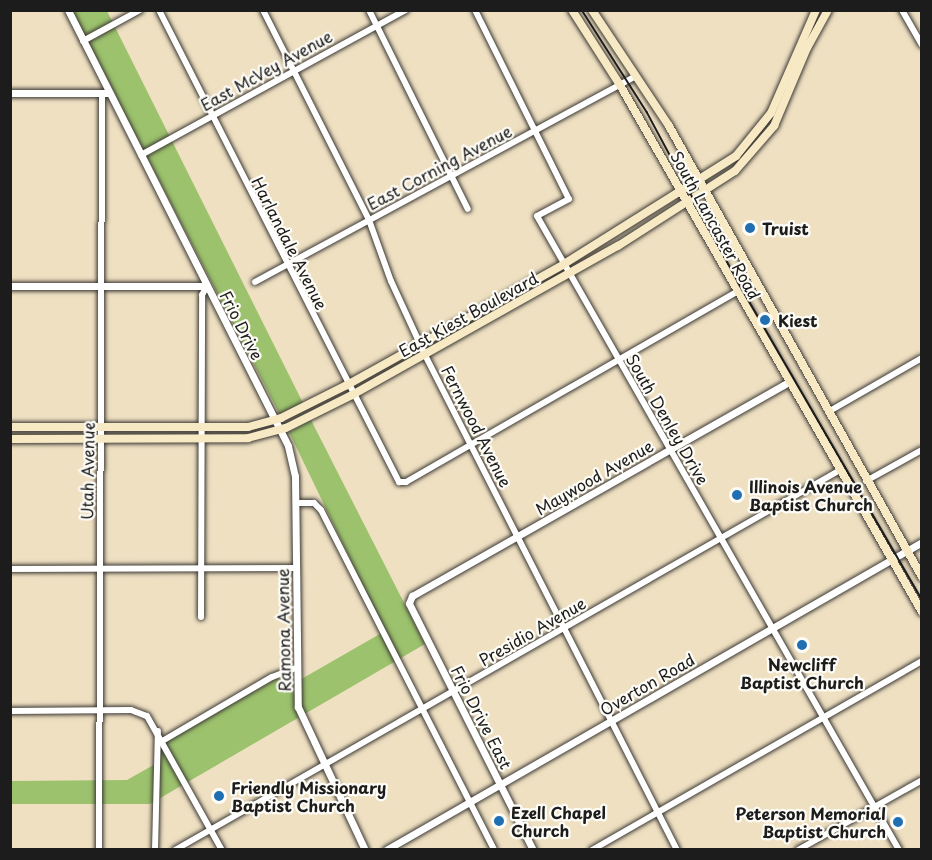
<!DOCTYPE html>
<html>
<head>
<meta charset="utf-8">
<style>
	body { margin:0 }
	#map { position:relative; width:932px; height:860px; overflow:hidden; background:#efe0c2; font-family:"Playpen Sans",sans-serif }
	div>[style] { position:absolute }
	.green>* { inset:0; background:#9cc26d }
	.roads { filter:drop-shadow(0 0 2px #3c3935) drop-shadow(0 0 2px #3c3935) }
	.minor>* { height:6px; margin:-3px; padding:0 3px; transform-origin:3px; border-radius:3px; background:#fff }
	.tertiary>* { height:7px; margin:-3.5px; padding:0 3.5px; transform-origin:3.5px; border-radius:3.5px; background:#fff }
	.secondary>* { height:8px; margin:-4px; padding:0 4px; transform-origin:4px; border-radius:4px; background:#f7e9c3 }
	.tram>* { height:1.5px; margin:-0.75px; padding:0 0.75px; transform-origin:0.75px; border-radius:0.75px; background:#1c1c1c }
	.dots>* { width:16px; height:16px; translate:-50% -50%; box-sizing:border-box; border:3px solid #fdfcf7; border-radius:50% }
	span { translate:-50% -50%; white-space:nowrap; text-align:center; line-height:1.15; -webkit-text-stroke:4.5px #fdfcf7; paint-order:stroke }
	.street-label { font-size:16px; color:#1c1c1c }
	.poi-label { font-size:16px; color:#1c1c1c; font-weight:700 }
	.left { translate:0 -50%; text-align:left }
	.right { translate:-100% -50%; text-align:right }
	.frame { position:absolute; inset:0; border:12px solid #1c1c1c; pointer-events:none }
</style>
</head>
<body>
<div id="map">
	<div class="green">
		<i style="clip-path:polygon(72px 11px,107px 11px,303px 403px,280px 415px)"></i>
		<i style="clip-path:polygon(311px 420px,425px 644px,150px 804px,11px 804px,10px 781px,127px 780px,157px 763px,158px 746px,276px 679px,291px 676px,291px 685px,385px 631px,289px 432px)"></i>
	</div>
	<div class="roads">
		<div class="minor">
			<i style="left:159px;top:10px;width:530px;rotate:63.05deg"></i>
			<i style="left:399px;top:482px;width:7px"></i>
			<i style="left:406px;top:482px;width:382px;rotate:-29.9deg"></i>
			<i style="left:263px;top:10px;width:235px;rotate:63.2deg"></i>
			<i style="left:369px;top:220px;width:65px;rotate:70.2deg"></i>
			<i style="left:391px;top:281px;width:81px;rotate:65.3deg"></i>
			<i style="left:425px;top:355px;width:555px;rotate:63.02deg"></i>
			<i style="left:369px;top:10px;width:222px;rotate:63.6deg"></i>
			<i style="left:475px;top:10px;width:211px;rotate:63.6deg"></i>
			<i style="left:569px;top:199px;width:36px;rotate:152deg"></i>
			<i style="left:537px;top:216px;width:730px;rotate:60.27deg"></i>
			<i style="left:902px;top:10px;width:40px;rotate:60.3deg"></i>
			<i style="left:83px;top:41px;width:65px;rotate:-28.5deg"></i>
			<i style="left:141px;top:155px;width:302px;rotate:-28.7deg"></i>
			<i style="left:255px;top:282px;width:433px;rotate:-28.4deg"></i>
			<i style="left:828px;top:412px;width:108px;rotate:-29.9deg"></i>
			<i style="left:866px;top:481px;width:64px;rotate:-29deg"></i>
			<i style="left:296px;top:503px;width:18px"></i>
			<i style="left:314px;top:503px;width:10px;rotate:45deg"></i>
			<i style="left:321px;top:510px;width:381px;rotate:63deg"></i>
			<i style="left:10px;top:569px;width:285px;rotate:-0.2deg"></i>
			<i style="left:201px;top:617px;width:322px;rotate:-89.8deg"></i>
			<i style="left:202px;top:295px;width:10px;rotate:-61deg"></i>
			<i style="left:10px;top:711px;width:121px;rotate:-0.5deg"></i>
			<i style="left:131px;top:710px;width:17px;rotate:21deg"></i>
			<i style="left:147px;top:716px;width:154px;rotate:60.8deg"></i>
			<i style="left:164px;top:740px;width:125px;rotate:-30.3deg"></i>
			<i style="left:272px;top:677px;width:26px;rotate:-21deg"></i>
			<i style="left:99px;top:850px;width:757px;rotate:-89.77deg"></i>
			<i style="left:155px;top:850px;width:119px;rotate:-88.6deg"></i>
			<i style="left:175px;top:850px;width:766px;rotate:-29.74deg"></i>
			<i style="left:592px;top:850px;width:380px;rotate:-29.8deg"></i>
			<i style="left:798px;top:850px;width:142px;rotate:-29.4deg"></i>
		</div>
		<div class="tertiary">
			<i style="left:68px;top:10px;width:488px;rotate:63.2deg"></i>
			<i style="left:288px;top:446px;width:31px;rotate:77deg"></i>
			<i style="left:295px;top:476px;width:231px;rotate:89.3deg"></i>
			<i style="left:298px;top:707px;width:158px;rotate:64.9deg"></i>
			<i style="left:10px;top:93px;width:99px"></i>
			<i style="left:10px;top:286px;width:197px"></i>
			<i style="left:386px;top:850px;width:618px;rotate:-29.88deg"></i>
			<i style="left:533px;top:850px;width:276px;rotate:-116.7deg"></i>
			<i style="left:409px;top:603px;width:8px;rotate:-67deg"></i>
			<i style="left:412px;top:596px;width:434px;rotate:-29.6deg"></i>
		</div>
		<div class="secondary">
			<i style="left:572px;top:10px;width:89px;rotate:57.4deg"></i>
			<i style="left:620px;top:85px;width:607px;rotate:60.18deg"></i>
			<i style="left:592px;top:10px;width:139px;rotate:56.4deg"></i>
			<i style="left:669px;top:126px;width:517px;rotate:60.71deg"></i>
			<i style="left:10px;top:427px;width:238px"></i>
			<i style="left:248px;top:427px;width:34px;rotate:-15deg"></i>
			<i style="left:281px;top:418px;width:74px;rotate:-26.6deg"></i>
			<i style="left:347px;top:385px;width:248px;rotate:-29.1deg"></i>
			<i style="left:564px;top:264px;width:203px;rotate:-32.1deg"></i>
			<i style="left:736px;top:156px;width:55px;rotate:-50.9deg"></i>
			<i style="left:771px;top:113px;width:112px;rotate:-66.4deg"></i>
			<i style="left:10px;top:439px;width:238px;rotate:-0.2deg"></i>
			<i style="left:248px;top:438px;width:39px;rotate:-15deg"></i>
			<i style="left:286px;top:428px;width:74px;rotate:-26.6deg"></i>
			<i style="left:352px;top:395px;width:305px;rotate:-29.3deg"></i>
			<i style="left:618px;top:246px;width:139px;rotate:-32.7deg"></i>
			<i style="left:735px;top:171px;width:60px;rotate:-49.1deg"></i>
			<i style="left:774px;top:126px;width:85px;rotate:-67.1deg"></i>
			<i style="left:807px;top:48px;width:43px;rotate:-61.1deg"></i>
		</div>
	</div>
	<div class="tram">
		<i style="left:582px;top:10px;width:121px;rotate:57.5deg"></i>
		<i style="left:647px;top:112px;width:193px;rotate:61.8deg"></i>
		<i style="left:738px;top:282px;width:367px;rotate:59.9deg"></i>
	</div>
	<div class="dots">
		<i style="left:750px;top:228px;background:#1f6fb2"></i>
		<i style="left:765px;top:320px;background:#1f6fb2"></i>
		<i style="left:737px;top:495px;background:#1f6fb2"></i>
		<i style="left:802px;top:645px;background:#1f6fb2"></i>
		<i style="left:219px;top:796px;background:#1f6fb2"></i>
		<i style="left:499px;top:821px;background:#1f6fb2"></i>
		<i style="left:898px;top:822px;background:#1f6fb2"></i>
	</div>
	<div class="street-label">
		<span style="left:266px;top:70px;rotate:-29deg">East McVey Avenue</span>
		<span style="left:439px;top:167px;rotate:-28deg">East Corning Avenue</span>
		<span style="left:716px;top:225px;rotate:61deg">South Lancaster Road</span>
		<span style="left:290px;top:243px;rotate:63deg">Harlandale Avenue</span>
		<span style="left:468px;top:314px;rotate:-29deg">East Kiest Boulevard</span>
		<span style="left:242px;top:325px;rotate:63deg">Frio Drive</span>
		<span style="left:668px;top:419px;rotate:60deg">South Denley Drive</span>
		<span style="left:477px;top:426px;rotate:63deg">Fernwood Avenue</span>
		<span style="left:87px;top:471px;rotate:-89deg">Utah Avenue</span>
		<span style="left:594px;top:477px;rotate:-30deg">Maywood Avenue</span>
		<span style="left:283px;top:630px;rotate:-91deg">Ramona Avenue</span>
		<span style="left:532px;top:631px;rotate:-30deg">Presidio Avenue</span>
		<span style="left:647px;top:684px;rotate:-30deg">Overton Road</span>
		<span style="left:482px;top:717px;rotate:63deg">Frio Drive East</span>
	</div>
	<div class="poi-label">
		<span class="left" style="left:762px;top:228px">Truist</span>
		<span class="left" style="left:778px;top:320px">Kiest</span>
		<span class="left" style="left:749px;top:495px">Illinois Avenue<br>Baptist Church</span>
		<span style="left:802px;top:673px">Newcliff<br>Baptist Church</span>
		<span class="left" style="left:231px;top:796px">Friendly Missionary<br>Baptist Church</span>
		<span class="left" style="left:511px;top:821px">Ezell Chapel<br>Church</span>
		<span class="right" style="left:886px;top:822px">Peterson Memorial<br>Baptist Church</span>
	</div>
	<div class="frame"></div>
</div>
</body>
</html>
